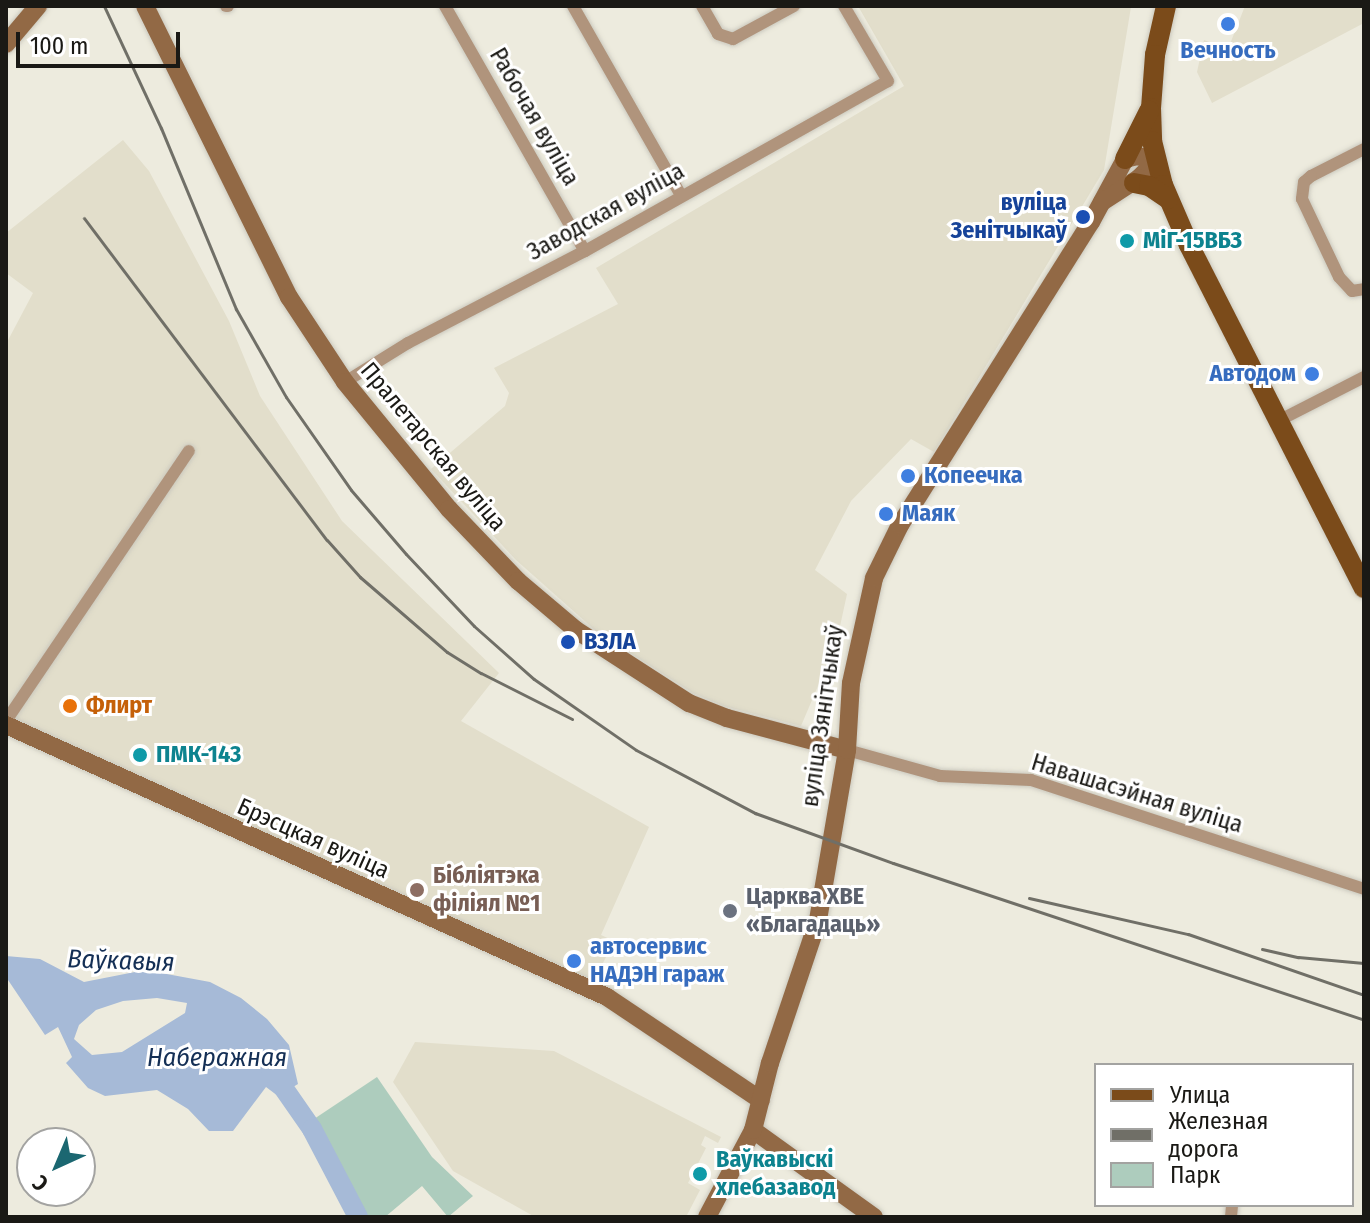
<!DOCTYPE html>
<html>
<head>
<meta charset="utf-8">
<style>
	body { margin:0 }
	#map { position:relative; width:1370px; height:1223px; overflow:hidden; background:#edebde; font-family:"Fira Sans Condensed",sans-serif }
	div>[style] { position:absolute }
	.built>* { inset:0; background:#e2decb }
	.green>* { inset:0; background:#adccbd }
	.water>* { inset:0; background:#a6bad7 }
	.river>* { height:20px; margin:-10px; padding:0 10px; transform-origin:10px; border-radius:10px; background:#a6bad7 }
	.roads { filter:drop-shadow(0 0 2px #cbc9be) drop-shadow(0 0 2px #cbc9be) }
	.street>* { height:12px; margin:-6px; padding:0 6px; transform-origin:6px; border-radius:6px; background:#b0947c }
	.secondary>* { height:18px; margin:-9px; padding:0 9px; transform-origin:9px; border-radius:9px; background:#926945 }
	.primary>* { height:20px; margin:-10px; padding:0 10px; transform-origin:10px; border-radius:10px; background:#7b4b1a }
	.rail>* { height:3px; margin:-1.5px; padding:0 1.5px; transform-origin:1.5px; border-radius:1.5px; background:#706f67 }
	.dots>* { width:22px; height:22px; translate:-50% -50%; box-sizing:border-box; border:4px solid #fff; border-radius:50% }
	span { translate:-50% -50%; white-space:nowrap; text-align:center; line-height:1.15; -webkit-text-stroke:6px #fff; paint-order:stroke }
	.shop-label { font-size:24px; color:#366cbe; font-weight:700 }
	.right { translate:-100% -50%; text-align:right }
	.left { translate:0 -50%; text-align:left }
	.street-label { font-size:24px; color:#1a1915 }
	.transit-label { font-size:24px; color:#164399; font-weight:700 }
	.culture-label { font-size:24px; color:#0d838f; font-weight:700 }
	.food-label { font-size:24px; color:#c56008; font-weight:700 }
	.education-label { font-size:24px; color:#785e54; font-weight:700 }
	.worship-label { font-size:24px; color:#5b616d; font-weight:700 }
	.water-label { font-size:26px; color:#142f55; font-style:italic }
	.frame { position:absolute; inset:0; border:8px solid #1a1915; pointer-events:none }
	.legend { position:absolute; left:1094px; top:1063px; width:260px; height:144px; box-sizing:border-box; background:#fff; border:2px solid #a3a3a1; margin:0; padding:10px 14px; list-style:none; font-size:24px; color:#1a1915 }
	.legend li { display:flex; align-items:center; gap:16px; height:40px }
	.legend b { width:40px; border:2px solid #a3a3a1 }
	.north { position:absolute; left:16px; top:1127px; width:80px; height:80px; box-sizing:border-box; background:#fff; border:2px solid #a3a3a1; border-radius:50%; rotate:224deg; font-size:22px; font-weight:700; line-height:32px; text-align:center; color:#1a1915 }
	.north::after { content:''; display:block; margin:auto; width:28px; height:36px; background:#1b6771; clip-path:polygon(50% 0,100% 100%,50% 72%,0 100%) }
	.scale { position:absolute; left:16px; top:32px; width:164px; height:36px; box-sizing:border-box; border:4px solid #1a1915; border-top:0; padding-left:10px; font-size:24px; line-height:28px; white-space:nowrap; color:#1a1915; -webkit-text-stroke:6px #fff; paint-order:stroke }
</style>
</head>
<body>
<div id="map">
	<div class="built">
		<i style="clip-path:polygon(858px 6px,1131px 7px,1104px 170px,934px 452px,911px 439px,851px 501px,815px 570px,847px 594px,834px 654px,826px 667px,801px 726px,724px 706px,693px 693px,596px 631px,516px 560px,431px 469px,505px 406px,509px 393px,494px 368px,618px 304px,596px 268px,904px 86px)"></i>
		<i style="clip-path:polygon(1245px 6px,1364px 6px,1364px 23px,1212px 103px,1197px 72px,1204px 40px,1228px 49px)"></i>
		<i style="clip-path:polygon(123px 140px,149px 171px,229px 321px,260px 396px,342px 521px,499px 673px,461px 721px,649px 827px,601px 935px,614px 941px,592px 985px,6px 718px,6px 344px,33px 293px,6px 273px,6px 233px)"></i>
		<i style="clip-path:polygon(415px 1042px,554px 1051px,721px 1137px,718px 1143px,705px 1136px,701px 1145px,706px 1148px,688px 1183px,700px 1190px,686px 1217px,535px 1217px,453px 1171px,393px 1082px)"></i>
	</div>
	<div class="green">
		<i style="clip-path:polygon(377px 1077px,432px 1157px,473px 1196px,448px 1217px,422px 1186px,385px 1217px,365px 1217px,311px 1121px)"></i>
	</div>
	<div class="water">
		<i style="clip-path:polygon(evenodd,6px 956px,40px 959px,84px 982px,145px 970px,210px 982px,241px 998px,267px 1019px,289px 1045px,298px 1084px,278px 1096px,266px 1087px,233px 1131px,209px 1131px,188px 1109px,157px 1090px,105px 1096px,88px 1088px,66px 1063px,72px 1057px,58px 1027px,45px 1035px,6px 977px,6px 956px,157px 998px,187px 1003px,185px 1013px,122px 1052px,92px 1055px,74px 1039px,79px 1025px,96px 1010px,123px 1001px,157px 998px)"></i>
	</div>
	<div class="river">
		<i style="left:271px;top:1070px;width:72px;rotate:55.2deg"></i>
		<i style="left:312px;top:1129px;width:99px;rotate:62.4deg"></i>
	</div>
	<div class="roads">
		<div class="street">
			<i style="left:226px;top:6px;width:2px"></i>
			<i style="left:445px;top:6px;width:282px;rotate:60.3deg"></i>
			<i style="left:573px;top:6px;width:218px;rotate:60.3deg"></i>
			<i style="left:702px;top:6px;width:32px;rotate:60deg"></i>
			<i style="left:718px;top:34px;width:16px;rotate:18deg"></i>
			<i style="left:733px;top:39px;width:69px;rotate:-28.4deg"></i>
			<i style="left:1364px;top:149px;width:59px;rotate:153deg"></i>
			<i style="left:1311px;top:176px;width:9px;rotate:139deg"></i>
			<i style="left:1304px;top:182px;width:17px;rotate:97deg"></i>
			<i style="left:1302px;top:199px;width:86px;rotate:64.6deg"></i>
			<i style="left:1339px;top:277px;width:19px;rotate:47deg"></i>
			<i style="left:1352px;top:291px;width:12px;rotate:-9deg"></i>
			<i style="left:345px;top:382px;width:74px;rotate:-31.8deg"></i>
			<i style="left:408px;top:343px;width:199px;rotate:-27.5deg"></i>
			<i style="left:585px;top:251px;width:347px;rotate:-29.3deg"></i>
			<i style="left:888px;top:81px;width:87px;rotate:-120.4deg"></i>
			<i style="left:1278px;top:421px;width:97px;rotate:-27.1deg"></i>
			<i style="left:6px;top:721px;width:326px;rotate:-55.9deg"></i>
			<i style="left:847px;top:750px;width:97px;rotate:15.6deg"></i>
			<i style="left:940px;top:776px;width:91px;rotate:2.5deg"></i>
			<i style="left:1031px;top:780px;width:350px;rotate:18.1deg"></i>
			<i style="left:1231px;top:1217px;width:12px;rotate:-85deg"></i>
		</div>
		<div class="secondary">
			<i style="left:145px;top:6px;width:325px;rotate:63.7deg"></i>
			<i style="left:289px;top:297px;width:102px;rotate:56.6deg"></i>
			<i style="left:345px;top:382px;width:164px;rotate:50.7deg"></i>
			<i style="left:449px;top:509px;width:100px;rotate:46.2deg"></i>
			<i style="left:518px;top:581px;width:76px;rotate:40.2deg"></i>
			<i style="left:576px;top:630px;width:135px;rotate:32.9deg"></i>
			<i style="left:689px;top:703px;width:41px;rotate:21.5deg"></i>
			<i style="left:727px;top:718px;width:124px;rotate:14.9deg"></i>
			<i style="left:6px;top:44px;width:50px;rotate:-49.9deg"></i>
			<i style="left:6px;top:725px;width:660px;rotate:24.35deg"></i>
			<i style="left:607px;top:997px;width:185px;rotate:33.8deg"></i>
			<i style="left:753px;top:1130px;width:149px;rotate:35.7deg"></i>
			<i style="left:707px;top:1217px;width:98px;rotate:-62.1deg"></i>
			<i style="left:753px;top:1130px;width:69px;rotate:-75.8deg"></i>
			<i style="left:770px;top:1063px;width:151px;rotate:-71.4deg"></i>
			<i style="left:818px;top:920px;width:172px;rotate:-80.3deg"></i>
			<i style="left:847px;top:750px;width:67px;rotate:-86.6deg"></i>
			<i style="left:851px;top:683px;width:107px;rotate:-77.6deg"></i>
			<i style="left:874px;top:578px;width:59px;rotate:-63.9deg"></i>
			<i style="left:900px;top:525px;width:358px;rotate:-57.8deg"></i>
			<i style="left:1091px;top:222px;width:72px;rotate:-61.6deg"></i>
			<i style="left:1125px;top:159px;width:13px;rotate:-13deg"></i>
			<i style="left:1138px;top:156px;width:19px;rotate:16deg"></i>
			<i style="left:1156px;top:161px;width:24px;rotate:135deg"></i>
			<i style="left:1139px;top:178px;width:44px;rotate:147deg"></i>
		</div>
		<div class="primary">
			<i style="left:1166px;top:6px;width:50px;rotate:102.7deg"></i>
			<i style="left:1155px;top:55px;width:53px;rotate:94.3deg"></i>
			<i style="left:1151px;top:108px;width:33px;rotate:88deg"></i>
			<i style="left:1152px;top:141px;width:45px;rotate:76deg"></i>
			<i style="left:1163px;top:185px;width:65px;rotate:66.6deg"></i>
			<i style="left:1189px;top:245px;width:385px;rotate:63deg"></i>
			<i style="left:1125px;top:159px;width:54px;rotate:-63.4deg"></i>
			<i style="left:1134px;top:183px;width:15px;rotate:11deg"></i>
			<i style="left:1149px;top:186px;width:23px;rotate:34deg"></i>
		</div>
	</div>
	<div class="rail">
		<i style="left:104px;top:6px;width:135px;rotate:65deg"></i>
		<i style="left:161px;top:128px;width:196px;rotate:67.5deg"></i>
		<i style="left:236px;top:309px;width:101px;rotate:60.4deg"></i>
		<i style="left:286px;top:397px;width:113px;rotate:55deg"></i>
		<i style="left:351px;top:490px;width:84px;rotate:49.3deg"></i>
		<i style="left:406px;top:554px;width:99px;rotate:46.6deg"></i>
		<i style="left:474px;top:626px;width:80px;rotate:41.5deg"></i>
		<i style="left:534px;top:679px;width:124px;rotate:34.8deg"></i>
		<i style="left:636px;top:750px;width:135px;rotate:27.9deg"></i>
		<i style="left:755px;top:813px;width:147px;rotate:19.9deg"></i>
		<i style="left:893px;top:863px;width:496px;rotate:18.4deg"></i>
		<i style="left:84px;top:218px;width:403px;rotate:53deg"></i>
		<i style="left:327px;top:540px;width:50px;rotate:48.3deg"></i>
		<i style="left:360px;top:577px;width:115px;rotate:40.8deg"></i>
		<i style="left:447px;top:652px;width:40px;rotate:32deg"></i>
		<i style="left:481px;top:673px;width:102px;rotate:26.8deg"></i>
		<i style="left:1029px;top:898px;width:163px;rotate:12.8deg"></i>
		<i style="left:1188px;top:934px;width:186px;rotate:19.1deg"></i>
		<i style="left:1262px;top:949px;width:37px;rotate:13deg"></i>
		<i style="left:1298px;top:957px;width:66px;rotate:5.2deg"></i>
	</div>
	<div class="dots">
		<i style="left:1228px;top:24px;background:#3f7fe0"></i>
		<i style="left:1083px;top:217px;background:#1a4fb4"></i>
		<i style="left:1127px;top:241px;background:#0f9aa8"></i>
		<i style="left:1312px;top:374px;background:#3f7fe0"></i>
		<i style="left:908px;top:476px;background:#3f7fe0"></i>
		<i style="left:886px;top:514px;background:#3f7fe0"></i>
		<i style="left:568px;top:642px;background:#1a4fb4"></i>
		<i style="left:70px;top:706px;background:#e8710a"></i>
		<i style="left:140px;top:755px;background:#0f9aa8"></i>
		<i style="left:417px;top:890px;background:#8d6e63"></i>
		<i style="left:730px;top:911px;background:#6b7280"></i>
		<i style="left:574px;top:961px;background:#3f7fe0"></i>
		<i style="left:700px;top:1174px;background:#0f9aa8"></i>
	</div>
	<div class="shop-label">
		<span style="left:1228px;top:51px">Вечность</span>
		<span class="right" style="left:1296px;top:374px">Автодом</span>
		<span class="left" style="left:924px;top:476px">Копеечка</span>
		<span class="left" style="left:902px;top:514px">Маяк</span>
		<span class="left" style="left:590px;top:961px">автосервис<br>НАДЭН гараж</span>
	</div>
	<div class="street-label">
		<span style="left:534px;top:117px;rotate:60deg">Рабочая вуліца</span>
		<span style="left:606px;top:212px;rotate:-29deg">Заводская вуліца</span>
		<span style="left:433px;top:447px;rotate:50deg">Пралетарская вуліца</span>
		<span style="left:823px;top:716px;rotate:-82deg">вуліца Зянітчыкаў</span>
		<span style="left:1137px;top:794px;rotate:17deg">Навашасэйная вуліца</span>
		<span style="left:313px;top:839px;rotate:24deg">Брэсцкая вуліца</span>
	</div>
	<div class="transit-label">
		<span class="right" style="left:1067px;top:217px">вуліца<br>Зенітчыкаў</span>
		<span class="left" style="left:584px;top:642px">ВЗЛА</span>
	</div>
	<div class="culture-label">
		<span class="left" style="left:1143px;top:241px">МіГ-15ВБЗ</span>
		<span class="left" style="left:156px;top:755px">ПМК-143</span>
		<span class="left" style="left:716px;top:1174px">Ваўкавыскі<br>хлебазавод</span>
	</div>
	<div class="food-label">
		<span class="left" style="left:86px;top:706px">Флирт</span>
	</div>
	<div class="education-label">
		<span class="left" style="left:433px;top:890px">Бібліятэка<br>філіял №1</span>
	</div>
	<div class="worship-label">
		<span class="left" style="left:746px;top:911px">Царква ХВЕ<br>«Благадаць»</span>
	</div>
	<div class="water-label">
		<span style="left:121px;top:961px;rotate:2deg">Ваўкавыя</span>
		<span style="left:217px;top:1058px">Наберажная</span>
	</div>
	<div class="frame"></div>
	<ul class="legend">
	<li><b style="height:10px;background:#7b4b1a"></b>Улица</li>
	<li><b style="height:10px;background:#706f67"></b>Железная дорога</li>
	<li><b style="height:22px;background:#adccbd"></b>Парк</li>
	</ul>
	<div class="north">С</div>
	<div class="scale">100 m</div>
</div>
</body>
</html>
